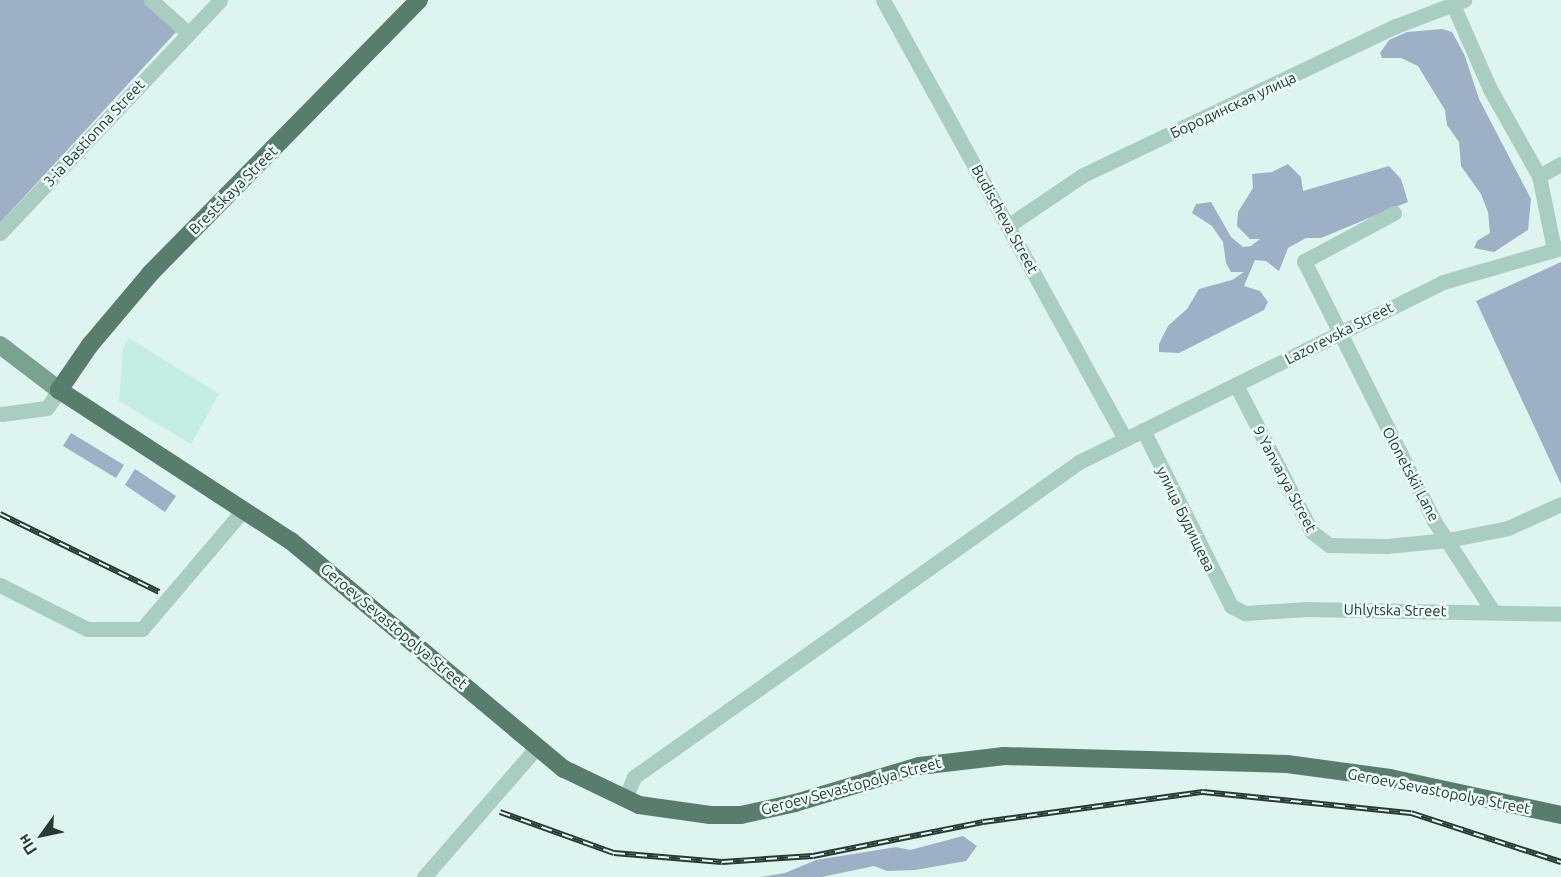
<!DOCTYPE html>
<html>
<head>
<meta charset="utf-8">
<style>
	body { margin:0 }
	#map { position:relative; width:1561px; height:877px; overflow:hidden; background:#def4ee; font-family:Ubuntu,sans-serif }
	div>[style] { position:absolute }
	.green>* { inset:0; background:#9db0c5 }
	.plaza>* { inset:0; background:#c4ede3 }
	.street>* { height:15px; margin:-7.5px; padding:0 7.5px; transform-origin:7.5px; border-radius:7.5px; background:#a9cec1 }
	.secondary>* { height:18px; margin:-9px; padding:0 9px; transform-origin:9px; border-radius:9px; background:#7aa290 }
	.primary>* { height:18px; margin:-9px; padding:0 9px; transform-origin:9px; border-radius:9px; background:#597d6c }
	.rail>* { height:6px; margin-top:-3px; transform-origin:0; background:repeating-linear-gradient(90deg,#ebfbf7 0 11px,#293a32 0 22px); box-sizing:border-box; border-block:2px solid #293a32 }
	span { translate:-50% -50%; white-space:nowrap; text-align:center; line-height:1.15; -webkit-text-stroke:5px #ebfbf7; paint-order:stroke }
	.street-label { font-size:15px; color:#293a32 }
	.north { position:absolute; left:12px; top:805px; width:60px; height:60px; -webkit-text-stroke:4px #ebfbf7; paint-order:stroke; rotate:237deg; font-size:16px; font-weight:700; line-height:24px; text-align:center; color:#293a32 }
	.north::after { content:''; display:block; margin:auto; width:21px; height:27px; background:#293a32; clip-path:polygon(50% 0,100% 100%,50% 72%,0 100%) }
</style>
</head>
<body>
<div id="map">
	<div class="green">
		<i style="clip-path:polygon(0 0,146px 0,177px 31px,0 223px)"></i>
		<i style="clip-path:polygon(1442px 29px,1452px 32px,1465px 56px,1479px 99px,1531px 199px,1528px 230px,1494px 252px,1474px 248px,1477px 241px,1490px 233px,1488px 212px,1481px 194px,1461px 166px,1459px 142px,1447px 125px,1445px 110px,1418px 66px,1401px 58px,1382px 58px,1380px 53px,1389px 40px,1407px 32px)"></i>
		<i style="clip-path:polygon(1288px 164px,1301px 177px,1303px 191px,1389px 166px,1401px 179px,1408px 202px,1321px 238px,1306px 238px,1288px 248px,1279px 271px,1266px 261px,1255px 260px,1244px 286px,1260px 291px,1268px 302px,1264px 310px,1179px 353px,1159px 352px,1159px 344px,1168px 326px,1187px 309px,1199px 289px,1232px 280px,1244px 272px,1231px 272px,1226px 263px,1223px 242px,1212px 226px,1192px 213px,1196px 204px,1211px 202px,1231px 237px,1243px 247px,1251px 246px,1260px 239px,1250px 239px,1237px 226px,1238px 212px,1253px 188px,1252px 174px,1272px 172px)"></i>
		<i style="clip-path:polygon(1561px 262px,1561px 484px,1476px 301px)"></i>
		<i style="clip-path:polygon(71px 433px,124px 465px,116px 478px,63px 446px)"></i>
		<i style="clip-path:polygon(135px 469px,176px 496px,165px 512px,125px 485px)"></i>
		<i style="clip-path:polygon(963px 836px,977px 846px,966px 861px,915px 870px,887px 871px,874px 866px,822px 877px,761px 877px,785px 873px,816px 860px,896px 847px,910px 850px)"></i>
	</div>
	<div class="plaza">
		<i style="clip-path:polygon(129px 338px,219px 394px,191px 444px,119px 401px,123px 348px)"></i>
	</div>
	<div class="street">
		<i style="left:151px;top:0;width:50px;rotate:41.7deg"></i>
		<i style="left:883px;top:0;width:501px;rotate:61.13deg"></i>
		<i style="left:1454px;top:7px;width:90px;rotate:66.3deg"></i>
		<i style="left:1490px;top:89px;width:100px;rotate:60.6deg"></i>
		<i style="left:1539px;top:176px;width:75px;rotate:78.4deg"></i>
		<i style="left:1539px;top:176px;width:25px;rotate:-29deg"></i>
		<i style="left:1394px;top:213px;width:102px;rotate:151.9deg"></i>
		<i style="left:1304px;top:261px;width:291px;rotate:63.4deg"></i>
		<i style="left:1434px;top:521px;width:108px;rotate:56.8deg"></i>
		<i style="left:1009px;top:225px;width:89px;rotate:-34deg"></i>
		<i style="left:1083px;top:175px;width:347px;rotate:-25.5deg"></i>
		<i style="left:1396px;top:26px;width:73px;rotate:-20.9deg"></i>
		<i style="left:0;top:233px;width:320px;rotate:-46.6deg"></i>
		<i style="left:1237px;top:387px;width:163px;rotate:62.7deg"></i>
		<i style="left:1312px;top:532px;width:21px;rotate:37deg"></i>
		<i style="left:1329px;top:545px;width:58px;rotate:1deg"></i>
		<i style="left:1387px;top:546px;width:61px;rotate:-5.6deg"></i>
		<i style="left:1448px;top:540px;width:61px;rotate:-11.3deg"></i>
		<i style="left:1508px;top:528px;width:58px;rotate:-24.4deg"></i>
		<i style="left:2px;top:414px;width:45px;rotate:-7.6deg"></i>
		<i style="left:47px;top:408px;width:22px;rotate:-56deg"></i>
		<i style="left:1143px;top:430px;width:197px;rotate:63.4deg"></i>
		<i style="left:1231px;top:606px;width:16px;rotate:27deg"></i>
		<i style="left:1245px;top:613px;width:62px;rotate:-3.7deg"></i>
		<i style="left:1307px;top:609px;width:254px;rotate:1.1deg"></i>
		<i style="left:0;top:585px;width:97px;rotate:26.8deg"></i>
		<i style="left:87px;top:629px;width:55px"></i>
		<i style="left:142px;top:629px;width:157px;rotate:-49.6deg"></i>
		<i style="left:625px;top:799px;width:24px;rotate:-68deg"></i>
		<i style="left:634px;top:777px;width:545px;rotate:-35.29deg"></i>
		<i style="left:1079px;top:462px;width:406px;rotate:-26.3deg"></i>
		<i style="left:1443px;top:282px;width:123px;rotate:-16.1deg"></i>
		<i style="left:424px;top:877px;width:171px;rotate:-49deg"></i>
	</div>
	<div class="secondary">
		<i style="left:0;top:345px;width:74px;rotate:37.3deg"></i>
	</div>
	<div class="primary">
		<i style="left:419px;top:0;width:384px;rotate:134.5deg"></i>
		<i style="left:150px;top:274px;width:93px;rotate:130.2deg"></i>
		<i style="left:90px;top:345px;width:55px;rotate:124.6deg"></i>
		<i style="left:59px;top:390px;width:277px;rotate:33.1deg"></i>
		<i style="left:291px;top:541px;width:356px;rotate:39.9deg"></i>
		<i style="left:564px;top:769px;width:83px;rotate:25.6deg"></i>
		<i style="left:639px;top:805px;width:72px;rotate:8deg"></i>
		<i style="left:710px;top:815px;width:31px"></i>
		<i style="left:741px;top:815px;width:55px;rotate:-12.5deg"></i>
		<i style="left:795px;top:803px;width:129px;rotate:-16.6deg"></i>
		<i style="left:919px;top:766px;width:86px;rotate:-6.7deg"></i>
		<i style="left:1004px;top:756px;width:283px;rotate:1.6deg"></i>
		<i style="left:1287px;top:764px;width:104px;rotate:7.7deg"></i>
		<i style="left:1390px;top:778px;width:175px;rotate:12.2deg"></i>
	</div>
	<div class="rail">
		<i style="left:0;top:514px;width:177px;rotate:26.1deg"></i>
		<i style="left:500px;top:812px;width:121px;rotate:19.8deg"></i>
		<i style="left:614px;top:853px;width:108px;rotate:4.8deg"></i>
		<i style="left:722px;top:862px;width:91px;rotate:-3.8deg"></i>
		<i style="left:813px;top:856px;width:173px;rotate:-11.3deg"></i>
		<i style="left:983px;top:822px;width:222px;rotate:-7.8deg"></i>
		<i style="left:1203px;top:792px;width:209px;rotate:5.8deg"></i>
		<i style="left:1411px;top:813px;width:158px;rotate:18.1deg"></i>
	</div>
	<div class="street-label">
		<span style="left:1233px;top:105px;rotate:-25deg">Бородинская улица</span>
		<span style="left:94px;top:133px;rotate:-47deg">3-ia Bastionna Street</span>
		<span style="left:233px;top:190px;rotate:-45deg">Brestskaya Street</span>
		<span style="left:1005px;top:219px;rotate:61deg">Budischeva Street</span>
		<span style="left:1339px;top:333px;rotate:-27deg">Lazorevska Street</span>
		<span style="left:1411px;top:474px;rotate:62deg">Olonetskii Lane</span>
		<span style="left:1285px;top:479px;rotate:62deg">9 Yanvarya Street</span>
		<span style="left:1186px;top:519px;rotate:64deg">улица Будищева</span>
		<span style="left:1395px;top:610px;rotate:1deg">Uhlytska Street</span>
		<span style="left:394px;top:626px;rotate:40deg">Geroev Sevastopolya Street</span>
		<span style="left:851px;top:786px;rotate:-15deg">Geroev Sevastopolya Street</span>
		<span style="left:1439px;top:791px;rotate:11deg">Geroev Sevastopolya Street</span>
	</div>
	<div class="north">Пн</div>
</div>
</body>
</html>
